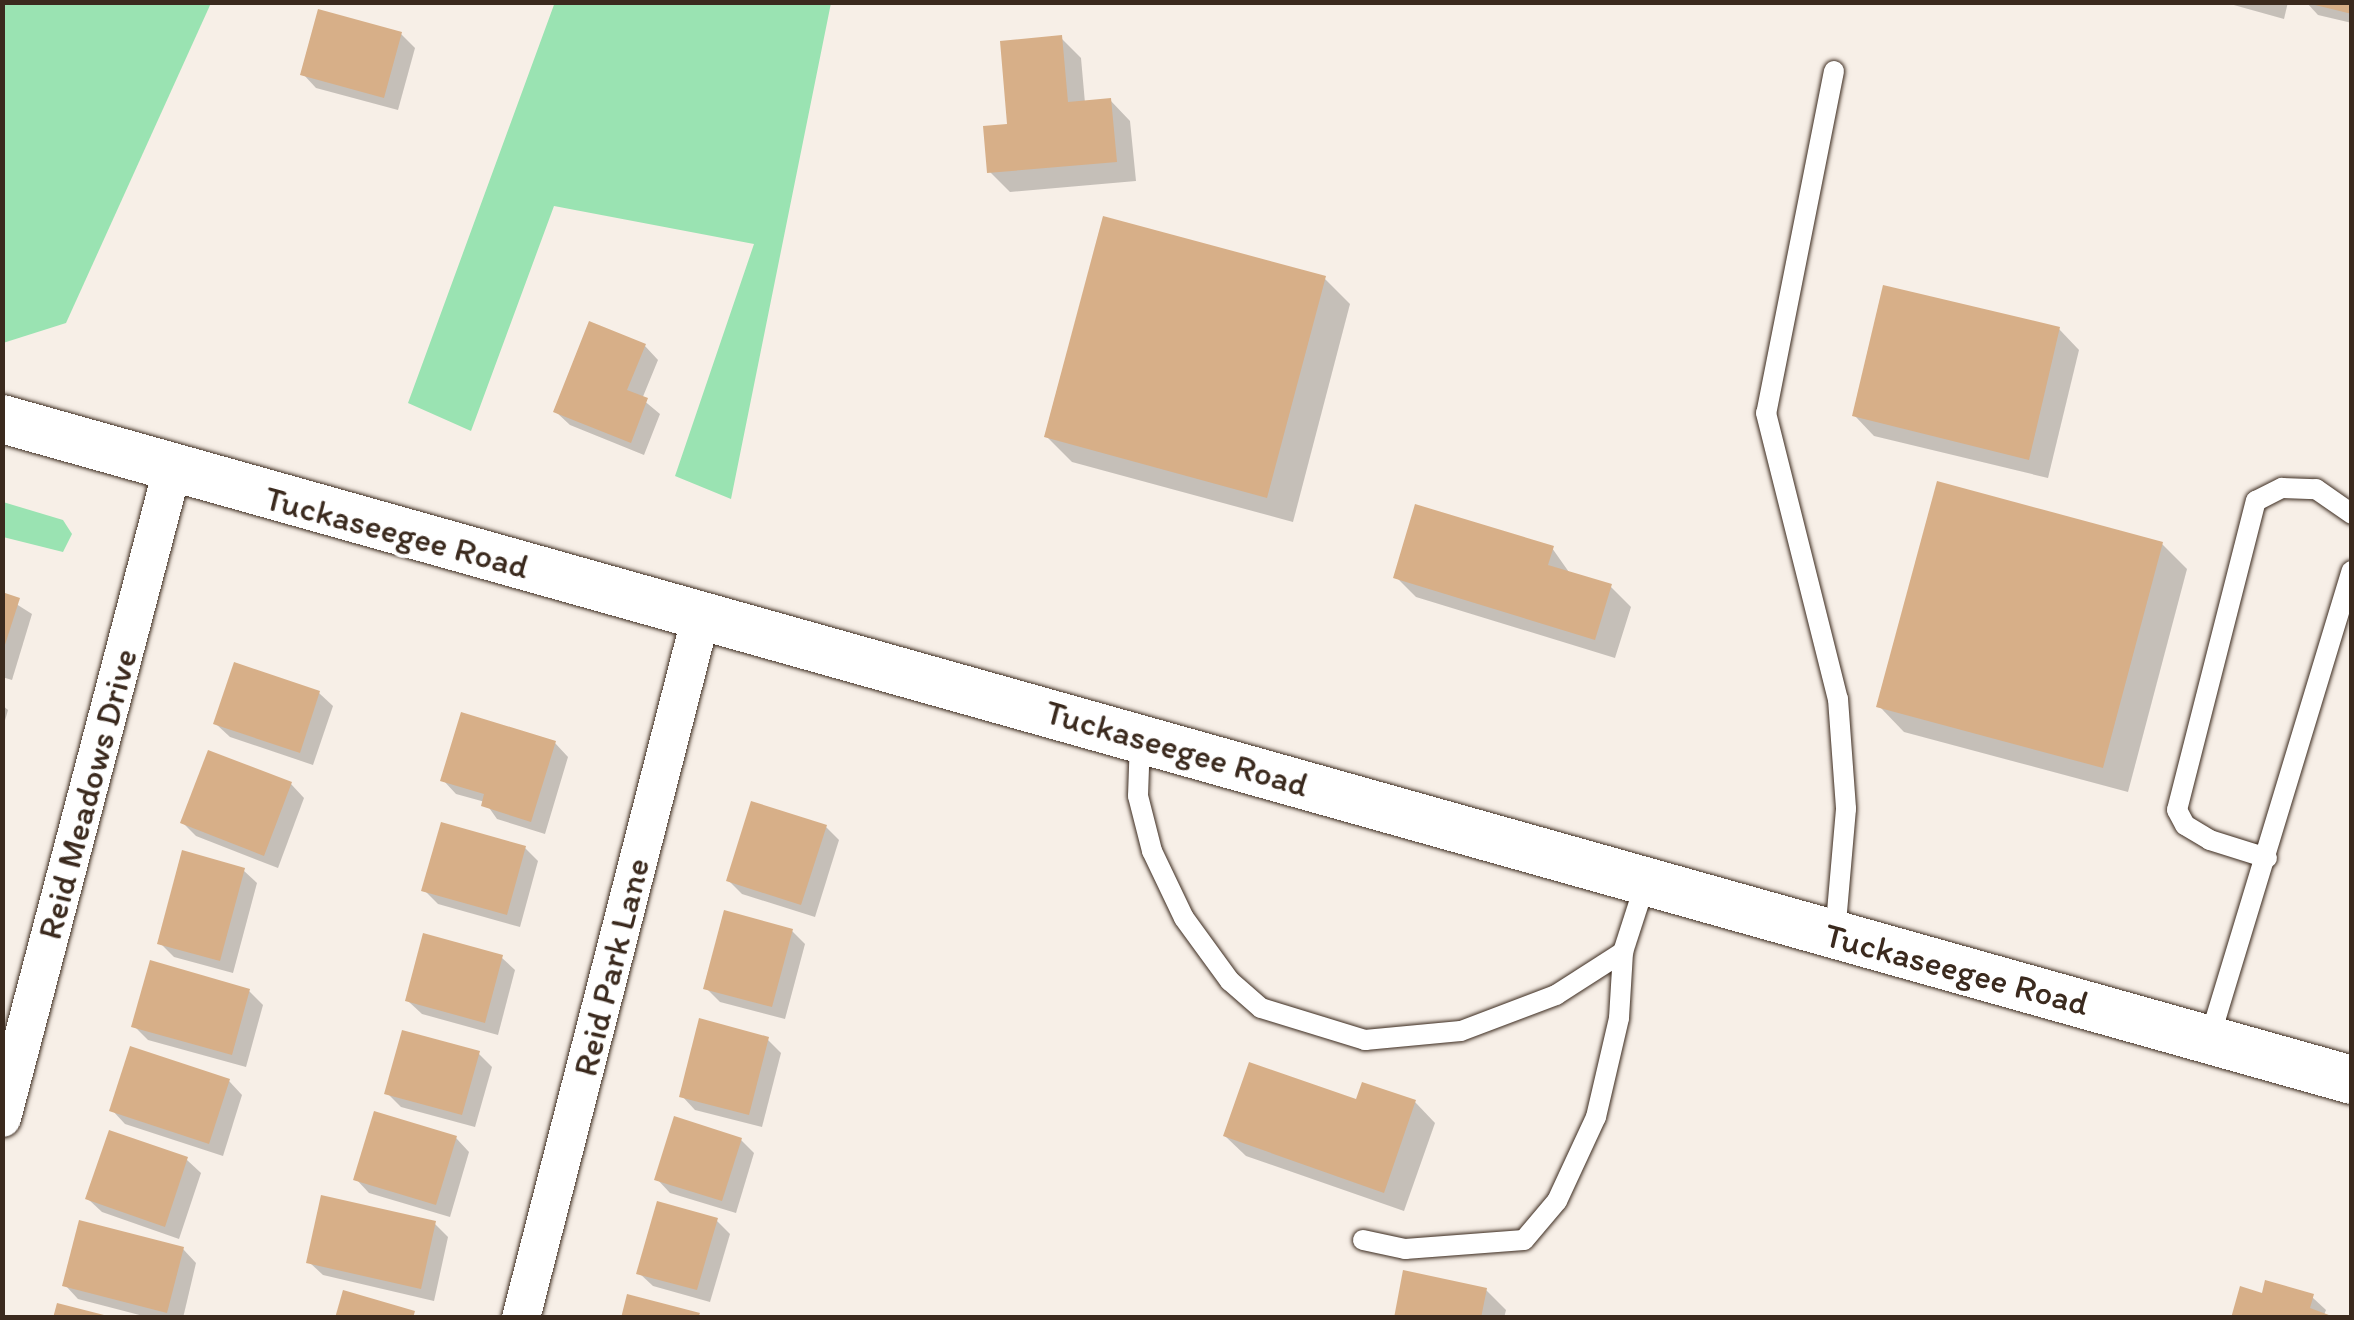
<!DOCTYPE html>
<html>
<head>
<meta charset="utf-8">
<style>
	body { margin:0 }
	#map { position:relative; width:2354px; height:1320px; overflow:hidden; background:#f7efe7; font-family:Itim,sans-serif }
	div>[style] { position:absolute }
	.green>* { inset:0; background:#9ae3b2 }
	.shadow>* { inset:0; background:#0003 }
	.building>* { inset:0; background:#d7af88 }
	.roads { filter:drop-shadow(0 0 2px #3b2a1e) drop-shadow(0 0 2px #3b2a1e) }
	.service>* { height:20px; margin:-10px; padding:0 10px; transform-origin:10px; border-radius:10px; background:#fff }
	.minor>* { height:38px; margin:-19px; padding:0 19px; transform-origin:19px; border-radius:19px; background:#fff }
	.tertiary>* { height:48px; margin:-24px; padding:0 24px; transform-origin:24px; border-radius:24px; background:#fff }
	span { translate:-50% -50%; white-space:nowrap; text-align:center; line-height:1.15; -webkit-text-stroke:8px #fff; paint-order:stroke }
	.street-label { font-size:35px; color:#3b2a1e }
	.frame { position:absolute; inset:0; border:5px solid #3b2a1e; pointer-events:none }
</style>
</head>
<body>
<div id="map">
	<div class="green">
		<i style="clip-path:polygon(3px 2px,211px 3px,66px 323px,3px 343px)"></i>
		<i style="clip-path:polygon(555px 2px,831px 3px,731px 499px,675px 476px,754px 244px,554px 206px,471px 431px,408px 403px)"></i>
		<i style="clip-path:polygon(3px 502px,63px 520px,72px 534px,63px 552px,3px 537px)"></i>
	</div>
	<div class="shadow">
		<i style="clip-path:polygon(2223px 2px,2288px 2px,2284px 19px)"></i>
		<i style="clip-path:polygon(2306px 2px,2352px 2px,2352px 23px,2318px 15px)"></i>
		<i style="clip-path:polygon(401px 34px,415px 48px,398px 110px,316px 88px,303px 74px)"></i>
		<i style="clip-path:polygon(1061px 38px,1081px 58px,1085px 103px,1110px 100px,1130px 121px,1136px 181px,1010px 192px,989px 171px)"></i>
		<i style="clip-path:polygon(1324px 278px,1350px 304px,1293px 522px,1072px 462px,1047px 437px)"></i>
		<i style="clip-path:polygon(2059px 329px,2079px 350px,2048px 478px,1874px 436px,1854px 415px)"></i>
		<i style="clip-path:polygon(645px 346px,658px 360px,642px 399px,660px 414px,644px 455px,570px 425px,556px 412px)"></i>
		<i style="clip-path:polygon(2162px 544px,2187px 569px,2128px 792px,1904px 732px,1879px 706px)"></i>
		<i style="clip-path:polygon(1552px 548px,1571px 575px,1611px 587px,1631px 607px,1615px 658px,1416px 597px,1396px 577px)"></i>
		<i style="clip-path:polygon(2px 595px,32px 614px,12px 680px,2px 677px)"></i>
		<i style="clip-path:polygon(319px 693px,333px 706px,313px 765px,230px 737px,216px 724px)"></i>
		<i style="clip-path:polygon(2px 705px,8px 710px,2px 731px)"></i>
		<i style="clip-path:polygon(555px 743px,568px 757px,545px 834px,497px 819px,485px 802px,456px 794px,443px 780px)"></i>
		<i style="clip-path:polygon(291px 784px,304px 798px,278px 868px,196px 836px,183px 823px)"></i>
		<i style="clip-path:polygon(826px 827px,839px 840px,815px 917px,742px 894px,728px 880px)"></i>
		<i style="clip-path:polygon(525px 848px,538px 861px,520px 927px,438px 904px,424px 890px)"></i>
		<i style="clip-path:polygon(243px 870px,257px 883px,233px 973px,174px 957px,160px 943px)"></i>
		<i style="clip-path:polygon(792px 931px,805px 944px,785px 1019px,720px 1002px,706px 988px)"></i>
		<i style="clip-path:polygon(501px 957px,515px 970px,498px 1035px,422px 1014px,408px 1001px)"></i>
		<i style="clip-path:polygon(249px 991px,263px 1005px,246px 1067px,148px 1040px,134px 1026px)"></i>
		<i style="clip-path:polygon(767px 1039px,781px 1053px,762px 1127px,695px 1110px,682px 1096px)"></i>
		<i style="clip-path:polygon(478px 1053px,492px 1067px,475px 1127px,401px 1107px,387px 1093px)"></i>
		<i style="clip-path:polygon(229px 1081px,242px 1095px,223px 1156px,125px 1124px,112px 1110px)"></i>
		<i style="clip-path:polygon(1357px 1102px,1415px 1102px,1435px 1123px,1404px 1211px,1246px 1156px,1225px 1136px)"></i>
		<i style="clip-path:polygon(456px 1138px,469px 1152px,450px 1217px,369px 1193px,356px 1179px)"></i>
		<i style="clip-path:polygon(741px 1140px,754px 1153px,736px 1213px,670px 1193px,657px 1179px)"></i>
		<i style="clip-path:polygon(187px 1160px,201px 1173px,179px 1239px,102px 1212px,88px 1199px)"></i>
		<i style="clip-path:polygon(716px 1220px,730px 1234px,710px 1302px,653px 1286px,639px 1273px)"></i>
		<i style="clip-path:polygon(434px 1223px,448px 1237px,434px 1301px,323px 1275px,309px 1262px)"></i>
		<i style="clip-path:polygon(183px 1249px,196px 1263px,183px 1318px,151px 1318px,78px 1299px,65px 1285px)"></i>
		<i style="clip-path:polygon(1486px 1290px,1506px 1310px,1504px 1318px,1396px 1318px)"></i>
		<i style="clip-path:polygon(2263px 1296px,2312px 1297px,2326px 1310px,2324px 1315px)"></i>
	</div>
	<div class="building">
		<i style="clip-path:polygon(2311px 2px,2352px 2px,2352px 14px,2311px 4px)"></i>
		<i style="clip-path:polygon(318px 9px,402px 32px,384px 98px,300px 75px)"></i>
		<i style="clip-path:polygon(1062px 35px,1068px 102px,1111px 98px,1117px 162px,987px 173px,983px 126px,1007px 124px,1000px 41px)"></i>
		<i style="clip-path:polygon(1103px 216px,1326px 276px,1267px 498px,1044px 437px)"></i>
		<i style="clip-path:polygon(1883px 285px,2060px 327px,2029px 460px,1852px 416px)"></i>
		<i style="clip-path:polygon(589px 321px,646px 344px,627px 390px,648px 398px,631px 443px,553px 412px)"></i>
		<i style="clip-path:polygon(1937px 481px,2163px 542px,2103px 768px,1876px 707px)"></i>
		<i style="clip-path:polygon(1415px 504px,1554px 546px,1548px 565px,1612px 584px,1595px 640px,1393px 578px)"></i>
		<i style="clip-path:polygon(2px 592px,20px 598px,3px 651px,2px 651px)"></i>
		<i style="clip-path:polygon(234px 662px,320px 691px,300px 753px,213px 724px)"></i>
		<i style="clip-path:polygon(461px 712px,556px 741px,531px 822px,481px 806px,484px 794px,440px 781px)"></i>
		<i style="clip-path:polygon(208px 750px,292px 782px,264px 856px,180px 823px)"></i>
		<i style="clip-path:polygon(751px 801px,827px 825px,801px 905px,726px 881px)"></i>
		<i style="clip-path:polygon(441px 822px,526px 846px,507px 915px,421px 891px)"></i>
		<i style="clip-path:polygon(182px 850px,245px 868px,220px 961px,157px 944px)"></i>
		<i style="clip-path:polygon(724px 910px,793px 929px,772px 1007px,703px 989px)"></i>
		<i style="clip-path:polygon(423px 933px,503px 955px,485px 1023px,405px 1001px)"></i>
		<i style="clip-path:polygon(150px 960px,250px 989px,232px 1055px,131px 1027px)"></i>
		<i style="clip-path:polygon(699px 1018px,769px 1037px,749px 1115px,679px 1097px)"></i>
		<i style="clip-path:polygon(402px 1030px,480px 1051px,462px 1115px,384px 1094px)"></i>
		<i style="clip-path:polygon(130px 1046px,230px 1079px,209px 1144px,109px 1111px)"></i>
		<i style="clip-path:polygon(1249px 1062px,1356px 1099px,1362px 1082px,1416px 1100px,1384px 1193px,1223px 1136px)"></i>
		<i style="clip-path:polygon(374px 1111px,457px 1136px,436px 1205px,353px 1180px)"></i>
		<i style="clip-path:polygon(674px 1116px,742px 1138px,722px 1201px,654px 1180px)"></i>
		<i style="clip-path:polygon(109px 1130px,188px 1157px,165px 1227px,85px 1199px)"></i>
		<i style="clip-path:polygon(321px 1195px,436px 1221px,421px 1289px,306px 1263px)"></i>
		<i style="clip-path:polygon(657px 1201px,718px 1218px,697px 1290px,636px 1274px)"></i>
		<i style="clip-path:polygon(79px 1220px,184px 1247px,167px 1313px,62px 1286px)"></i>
		<i style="clip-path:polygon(1403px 1270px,1487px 1288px,1481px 1318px,1394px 1318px)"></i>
		<i style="clip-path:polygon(2265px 1280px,2314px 1294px,2310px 1308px,2337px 1318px,2231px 1318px,2240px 1286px,2262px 1293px)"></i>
		<i style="clip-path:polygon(343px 1290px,415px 1311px,413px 1318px,335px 1318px)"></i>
		<i style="clip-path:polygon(627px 1294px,700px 1313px,698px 1318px,621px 1318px)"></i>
		<i style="clip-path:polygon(57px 1303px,108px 1316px,107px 1318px,53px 1318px)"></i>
	</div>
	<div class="roads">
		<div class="service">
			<i style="left:1834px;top:71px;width:349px;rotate:101.2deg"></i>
			<i style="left:1766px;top:413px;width:295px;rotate:75.9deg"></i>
			<i style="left:1838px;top:699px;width:110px;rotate:85.8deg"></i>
			<i style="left:1846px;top:809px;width:125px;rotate:95deg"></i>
			<i style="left:1140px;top:739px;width:57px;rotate:92deg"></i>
			<i style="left:1138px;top:796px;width:57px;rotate:75.7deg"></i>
			<i style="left:1152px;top:851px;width:74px;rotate:64.5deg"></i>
			<i style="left:1184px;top:918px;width:78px;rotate:53.9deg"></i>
			<i style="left:1230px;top:981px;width:41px;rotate:41.1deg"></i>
			<i style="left:1261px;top:1008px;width:109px;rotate:17.1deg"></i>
			<i style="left:1365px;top:1040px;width:96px;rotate:-5.4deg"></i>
			<i style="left:1461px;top:1031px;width:102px;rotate:-20.8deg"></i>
			<i style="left:1556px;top:995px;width:80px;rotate:-32.7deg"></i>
			<i style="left:2267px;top:858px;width:60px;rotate:-162.5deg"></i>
			<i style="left:2210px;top:840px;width:29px;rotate:-149deg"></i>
			<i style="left:2185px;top:825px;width:17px;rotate:-118deg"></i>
			<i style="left:2177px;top:810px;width:319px;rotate:-75.7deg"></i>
			<i style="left:2256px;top:501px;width:29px;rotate:-27deg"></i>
			<i style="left:2282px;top:488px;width:34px;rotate:2deg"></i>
			<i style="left:2316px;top:489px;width:44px;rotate:34.8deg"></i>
			<i style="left:2210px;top:1037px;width:487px;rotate:-73.1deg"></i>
			<i style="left:1363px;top:1240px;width:43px;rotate:12.1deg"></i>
			<i style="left:1405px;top:1249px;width:119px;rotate:-4.3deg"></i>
			<i style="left:1524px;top:1240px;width:51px;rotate:-49.8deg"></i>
			<i style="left:1557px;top:1201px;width:93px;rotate:-65.1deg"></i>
			<i style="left:1596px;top:1117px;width:102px;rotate:-76.9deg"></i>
			<i style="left:1619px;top:1018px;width:66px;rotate:-86.5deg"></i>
			<i style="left:1623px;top:952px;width:75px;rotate:-72.1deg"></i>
		</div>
		<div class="minor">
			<i style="left:2px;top:1118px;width:670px;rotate:-75.3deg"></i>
			<i style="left:521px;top:1318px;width:725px;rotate:-75.62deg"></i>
		</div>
		<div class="tertiary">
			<i style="left:2px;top:419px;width:2441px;rotate:15.71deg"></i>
		</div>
	</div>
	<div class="street-label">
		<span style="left:397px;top:532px;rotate:15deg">Tuckaseegee Road</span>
		<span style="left:1177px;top:748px;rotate:16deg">Tuckaseegee Road</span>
		<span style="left:87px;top:794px;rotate:-75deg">Reid Meadows Drive</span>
		<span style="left:611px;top:967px;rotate:-76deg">Reid Park Lane</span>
		<span style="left:1957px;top:969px;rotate:15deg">Tuckaseegee Road</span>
	</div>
	<div class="frame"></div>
</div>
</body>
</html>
